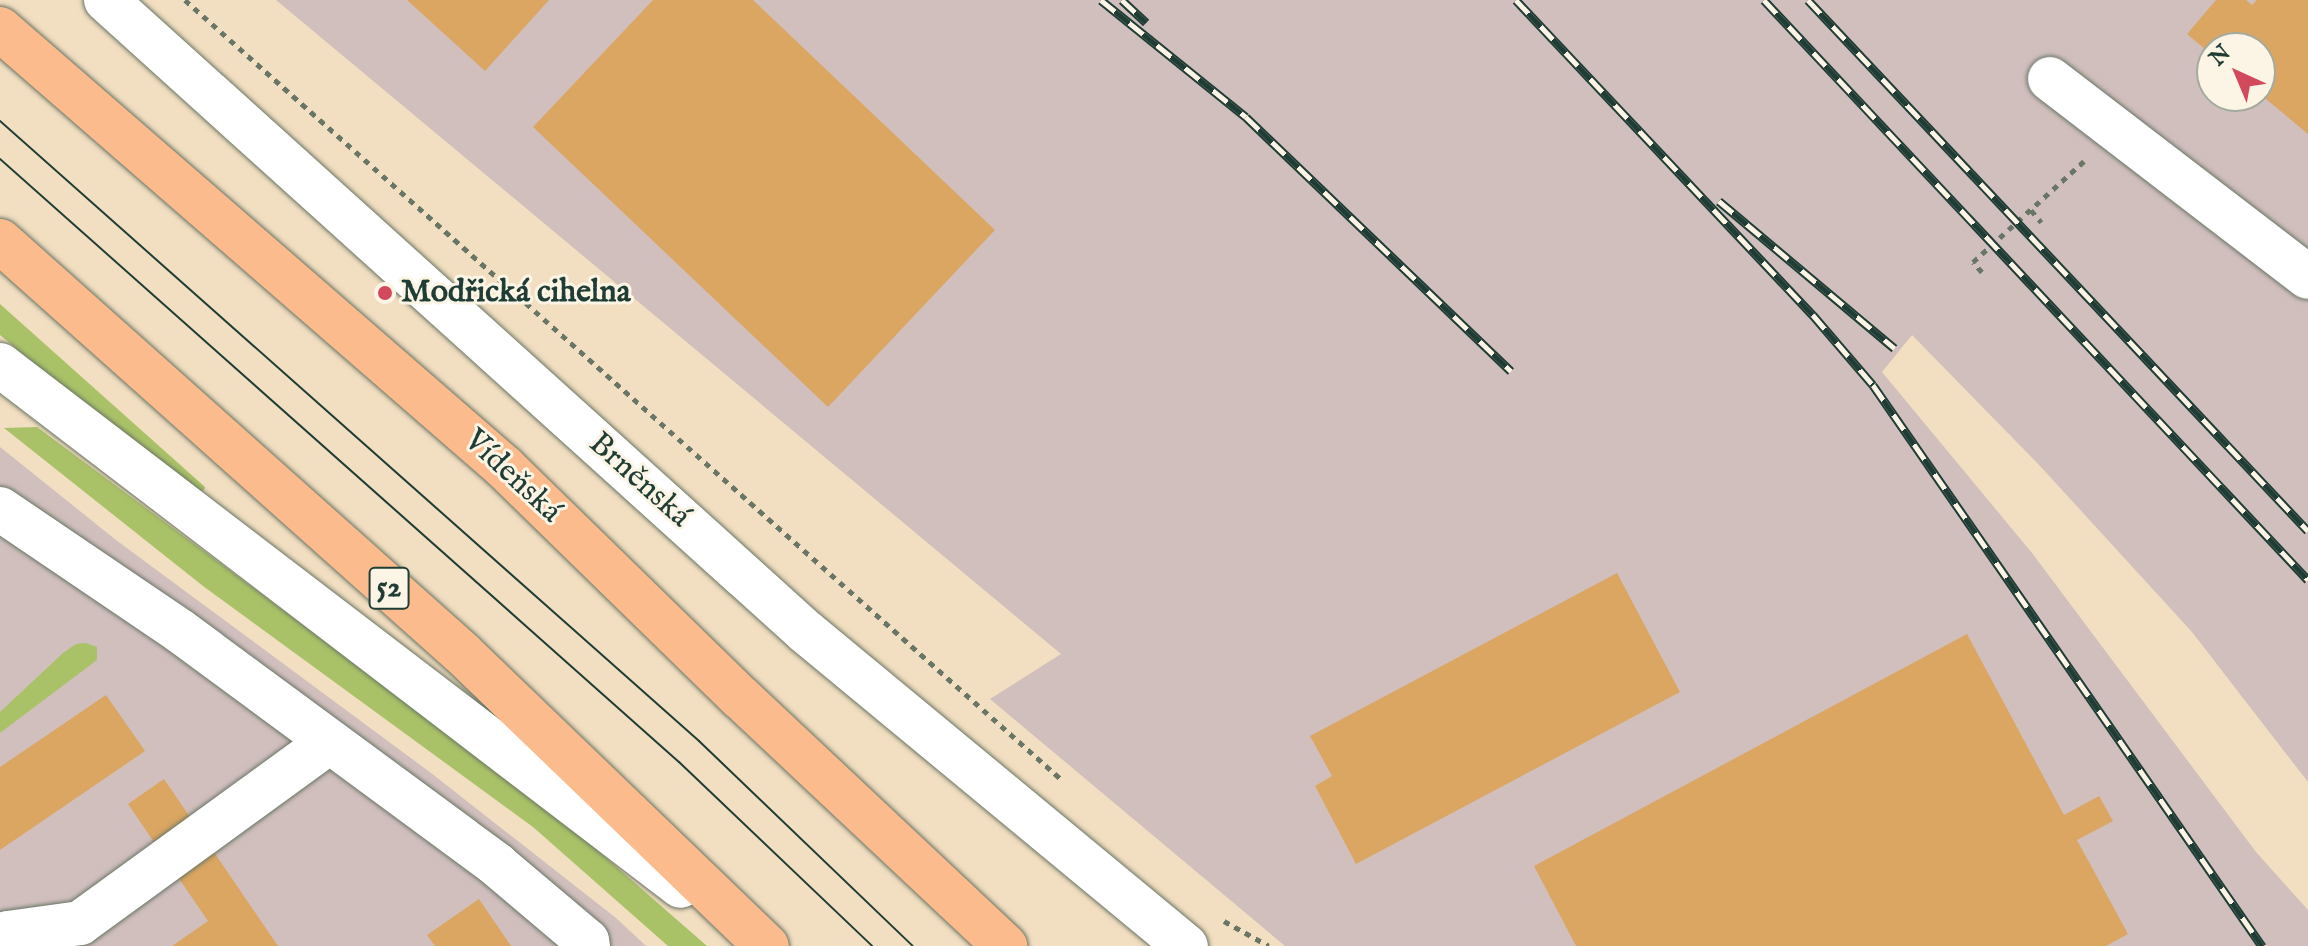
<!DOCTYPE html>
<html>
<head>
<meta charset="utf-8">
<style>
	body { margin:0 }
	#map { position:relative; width:2308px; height:946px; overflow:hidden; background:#f2dec0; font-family:"IM FELL English",serif }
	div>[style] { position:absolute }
	.industrial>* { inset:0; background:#d1bfbe }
	.green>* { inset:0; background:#aac267 }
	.building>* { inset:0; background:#daa661 }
	.path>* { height:5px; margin-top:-2.5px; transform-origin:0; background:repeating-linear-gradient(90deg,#697565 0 6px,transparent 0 12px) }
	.roads { filter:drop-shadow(0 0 2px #697565) drop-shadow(0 0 2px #697565) }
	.minor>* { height:44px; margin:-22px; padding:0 22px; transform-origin:22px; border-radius:22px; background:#fff }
	.highway>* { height:44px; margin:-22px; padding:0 22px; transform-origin:22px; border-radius:22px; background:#fbbb8d }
	.tram>* { height:2px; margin:-1px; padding:0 1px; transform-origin:1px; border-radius:1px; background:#1f3d34 }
	.rail>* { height:9px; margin-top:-4.5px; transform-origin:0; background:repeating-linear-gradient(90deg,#fcf5e5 0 18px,#1f3d34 0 36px); box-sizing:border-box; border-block:2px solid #1f3d34 }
	.dots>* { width:22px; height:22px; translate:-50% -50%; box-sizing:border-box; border:4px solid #fcf5e5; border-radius:50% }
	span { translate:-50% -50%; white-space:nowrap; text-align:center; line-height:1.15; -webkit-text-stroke:6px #fcf5e5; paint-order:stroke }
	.shield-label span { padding:2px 6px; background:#fcf5e5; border:2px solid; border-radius:6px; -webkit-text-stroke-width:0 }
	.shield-label { font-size:30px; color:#1f3d34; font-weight:700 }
	.poi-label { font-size:32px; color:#1f3d34; font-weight:700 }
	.left { translate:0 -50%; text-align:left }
	.street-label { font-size:32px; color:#1f3d34 }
	.north { position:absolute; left:2196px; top:32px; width:80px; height:80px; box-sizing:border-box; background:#fcf5e5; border:2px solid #a4ab9e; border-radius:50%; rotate:316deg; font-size:22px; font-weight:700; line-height:32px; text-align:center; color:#1f3d34 }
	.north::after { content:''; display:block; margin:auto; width:28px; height:36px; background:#d1495b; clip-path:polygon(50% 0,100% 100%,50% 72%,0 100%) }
</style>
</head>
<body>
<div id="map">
	<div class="industrial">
		<i style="clip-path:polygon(evenodd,276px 0,2308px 0,2308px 782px,2192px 632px,2041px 467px,1912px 335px,1882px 372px,2032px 553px,2256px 852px,2308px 910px,2308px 946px,1285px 946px,990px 699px,1061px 654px,276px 0,2212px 48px,2260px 48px,2260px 96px,2212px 96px,2212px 48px)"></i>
		<i style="clip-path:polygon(0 447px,116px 540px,431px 773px,616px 918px,646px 946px,0 946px)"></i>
	</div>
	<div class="green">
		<i style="clip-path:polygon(0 304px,205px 487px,204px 490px,200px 491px,99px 417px,0 335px)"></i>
		<i style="clip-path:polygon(37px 427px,549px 808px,707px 946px,668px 946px,533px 827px,203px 586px,4px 428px)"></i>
		<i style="clip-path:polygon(86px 643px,97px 647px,97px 660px,0 733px,0 712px,63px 653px,76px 644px)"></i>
	</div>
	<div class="building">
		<i style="clip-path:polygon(407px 0,549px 0,485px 71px)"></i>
		<i style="clip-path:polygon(653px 0,753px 0,995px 230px,828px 407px,533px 127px)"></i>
		<i style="clip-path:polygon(2216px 0,2246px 0,2252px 5px,2257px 0,2308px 0,2308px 134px,2260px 94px,2260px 48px,2212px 48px,2212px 55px,2187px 34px)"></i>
		<i style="clip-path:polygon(1617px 573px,1680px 692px,1356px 864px,1315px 786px,1332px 776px,1310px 736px)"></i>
		<i style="clip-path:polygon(1967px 634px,2064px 815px,2099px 796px,2113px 821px,2077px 840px,2128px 934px,2106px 946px,1576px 946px,1534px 866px)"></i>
		<i style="clip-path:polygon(106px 695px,145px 751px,0 850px,0 767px)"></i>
		<i style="clip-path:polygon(164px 779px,278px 946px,172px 946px,208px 921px,128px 804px)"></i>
		<i style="clip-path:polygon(479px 899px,511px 946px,435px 946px,427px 935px)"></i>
	</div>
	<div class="path">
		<i style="left:185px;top:0;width:1175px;rotate:41.65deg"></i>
		<i style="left:2031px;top:210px;width:16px;rotate:50deg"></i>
		<i style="left:1982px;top:272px;width:13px;rotate:-132deg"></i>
		<i style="left:1973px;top:262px;width:150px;rotate:-42.3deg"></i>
		<i style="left:1224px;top:921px;width:51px;rotate:29.1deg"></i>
	</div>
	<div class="roads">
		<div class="minor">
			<i style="left:106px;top:0;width:943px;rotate:42.08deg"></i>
			<i style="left:806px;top:632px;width:493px;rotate:39.6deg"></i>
			<i style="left:2050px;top:79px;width:325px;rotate:37.5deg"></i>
			<i style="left:0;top:365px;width:857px;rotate:37.42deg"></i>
			<i style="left:0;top:509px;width:217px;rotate:34.1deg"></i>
			<i style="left:180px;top:631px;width:394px;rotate:36.4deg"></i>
			<i style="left:497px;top:865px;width:118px;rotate:40.2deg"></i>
			<i style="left:587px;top:941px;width:5px;rotate:79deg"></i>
			<i style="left:0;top:938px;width:9px;rotate:-32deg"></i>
			<i style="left:8px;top:933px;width:73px;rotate:-7.9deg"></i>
			<i style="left:80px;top:923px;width:306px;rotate:-36deg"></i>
		</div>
		<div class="highway">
			<i style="left:0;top:29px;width:668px;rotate:40.99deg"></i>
			<i style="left:504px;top:467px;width:330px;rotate:44.3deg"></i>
			<i style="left:740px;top:697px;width:364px;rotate:43.2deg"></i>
			<i style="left:0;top:241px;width:619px;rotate:41.73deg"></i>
			<i style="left:462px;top:653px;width:423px;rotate:43.9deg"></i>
		</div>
	</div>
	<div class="tram">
		<i style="left:0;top:121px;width:934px;rotate:41.57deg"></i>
		<i style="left:699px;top:741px;width:296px;rotate:43.8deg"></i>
		<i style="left:0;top:159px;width:908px;rotate:41.61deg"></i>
		<i style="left:679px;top:762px;width:267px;rotate:43.6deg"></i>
	</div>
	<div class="rail">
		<i style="left:1101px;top:0;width:186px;rotate:38.9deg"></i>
		<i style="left:1246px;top:117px;width:367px;rotate:43.8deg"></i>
		<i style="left:1122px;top:0;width:33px;rotate:43deg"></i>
		<i style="left:1516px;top:0;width:433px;rotate:46.7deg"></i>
		<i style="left:1813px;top:315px;width:92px;rotate:49.4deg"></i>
		<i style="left:1873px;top:385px;width:683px;rotate:55.26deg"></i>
		<i style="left:1764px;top:0;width:795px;rotate:46.83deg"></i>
		<i style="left:1808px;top:0;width:729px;rotate:46.72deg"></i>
		<i style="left:1719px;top:201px;width:229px;rotate:40deg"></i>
	</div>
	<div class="dots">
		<i style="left:385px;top:293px;background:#d1495b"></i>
	</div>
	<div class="shield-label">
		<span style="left:389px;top:588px">52</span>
	</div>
	<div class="poi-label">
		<span class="left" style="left:401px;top:293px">Modřická cihelna</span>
	</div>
	<div class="street-label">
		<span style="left:512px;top:477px;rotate:43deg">Vídeňská</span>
		<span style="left:639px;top:481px;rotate:42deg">Brněnská</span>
	</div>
	<div class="north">N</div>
</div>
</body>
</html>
